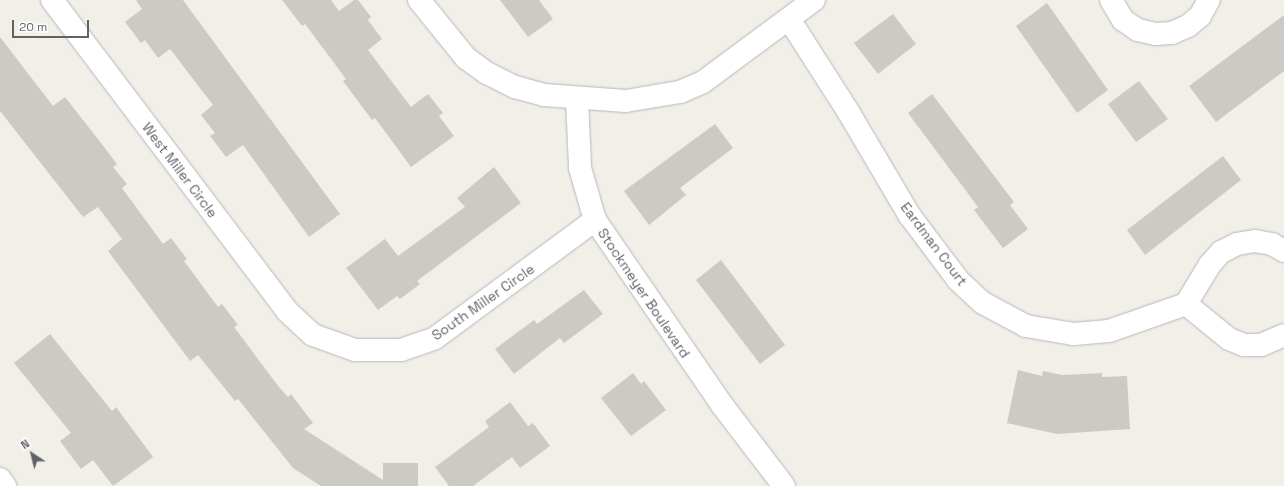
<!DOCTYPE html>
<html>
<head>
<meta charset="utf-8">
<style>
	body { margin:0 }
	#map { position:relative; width:1284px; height:486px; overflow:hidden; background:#f1efe8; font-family:"Space Grotesk",sans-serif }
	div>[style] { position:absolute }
	.building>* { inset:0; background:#cccac5 }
	.roads { filter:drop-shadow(0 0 1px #b5b8bc) drop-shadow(0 0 1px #b5b8bc) }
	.minor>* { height:22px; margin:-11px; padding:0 11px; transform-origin:11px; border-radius:11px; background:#fff }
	span { translate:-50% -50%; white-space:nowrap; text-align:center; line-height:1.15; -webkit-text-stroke:4px #fff; paint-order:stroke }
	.street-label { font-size:14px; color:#5f6368 }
	.north { position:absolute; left:12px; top:434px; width:40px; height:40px; -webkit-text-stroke:3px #fff; paint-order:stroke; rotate:325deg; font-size:11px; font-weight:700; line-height:16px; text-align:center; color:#5f6368 }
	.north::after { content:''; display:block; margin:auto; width:14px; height:18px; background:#5f6368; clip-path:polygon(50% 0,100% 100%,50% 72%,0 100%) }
	.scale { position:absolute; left:12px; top:20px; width:77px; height:18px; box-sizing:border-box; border:2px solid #5f6368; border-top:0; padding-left:5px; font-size:12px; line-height:14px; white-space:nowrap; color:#5f6368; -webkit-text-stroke:3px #fff; paint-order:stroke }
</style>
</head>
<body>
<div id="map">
	<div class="building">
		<i style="clip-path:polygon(136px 0,183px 0,340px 214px,309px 237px,243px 145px,226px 157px,210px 136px,215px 133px,201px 115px,213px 105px,170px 49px,158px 58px,145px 40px,141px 43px,125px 22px,142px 9px)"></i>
		<i style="clip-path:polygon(282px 0,331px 0,339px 11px,354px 0,358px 0,371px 17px,368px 20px,382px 39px,368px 50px,411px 107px,428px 94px,443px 113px,439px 116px,454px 136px,411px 167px,375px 118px,372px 120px,343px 81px,346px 79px,305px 24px,302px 26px)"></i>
		<i style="clip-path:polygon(500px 0,539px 0,553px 19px,528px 37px)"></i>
		<i style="clip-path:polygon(1047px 3px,1108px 90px,1077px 113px,1016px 26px)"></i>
		<i style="clip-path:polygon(893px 14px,916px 44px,878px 74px,854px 43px)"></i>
		<i style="clip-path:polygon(1284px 15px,1284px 71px,1216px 122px,1189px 86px)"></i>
		<i style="clip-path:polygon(0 37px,53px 106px,65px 97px,101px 143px,117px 164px,113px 167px,127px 184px,122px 188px,163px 244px,171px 238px,187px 259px,184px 261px,218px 307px,222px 304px,238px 325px,234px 327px,279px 387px,288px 397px,291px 394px,313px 423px,304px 429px,383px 480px,383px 463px,418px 463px,418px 486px,321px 486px,293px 468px,238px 399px,235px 401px,198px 355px,190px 361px,108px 251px,122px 239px,98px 207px,83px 217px,0 111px)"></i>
		<i style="clip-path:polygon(1139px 81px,1168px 119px,1136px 142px,1108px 104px)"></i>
		<i style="clip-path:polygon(932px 94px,1014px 202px,1010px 205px,1028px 229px,1003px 248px,974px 210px,978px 207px,908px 113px)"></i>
		<i style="clip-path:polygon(715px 124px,733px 148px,680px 188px,686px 195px,649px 225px,624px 191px)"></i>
		<i style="clip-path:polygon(1223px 156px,1241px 180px,1145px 255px,1127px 230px)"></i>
		<i style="clip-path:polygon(494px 167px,521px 203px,417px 281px,420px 284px,400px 299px,397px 296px,378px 310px,346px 268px,385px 239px,398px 256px,465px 207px,457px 198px)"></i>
		<i style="clip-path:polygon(721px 260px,785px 345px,760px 364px,696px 280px)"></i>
		<i style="clip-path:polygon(584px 290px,603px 314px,564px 343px,560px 338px,514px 374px,495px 349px,534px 320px,537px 324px)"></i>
		<i style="clip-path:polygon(50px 334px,112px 411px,116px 407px,153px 457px,113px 486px,93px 460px,81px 469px,60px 441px,71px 433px,14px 363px)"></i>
		<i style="clip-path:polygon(1018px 370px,1042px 376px,1043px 371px,1062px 375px,1102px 373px,1102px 377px,1127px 376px,1130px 429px,1057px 434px,1007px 423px)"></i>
		<i style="clip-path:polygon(633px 373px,641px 384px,644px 381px,666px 410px,631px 436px,601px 398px)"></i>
		<i style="clip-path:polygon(510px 402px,528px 426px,533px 423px,550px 446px,520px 468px,512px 457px,473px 486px,449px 486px,435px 467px,489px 427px,485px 421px)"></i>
	</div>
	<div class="roads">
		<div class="minor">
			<i style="left:52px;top:0;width:390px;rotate:52.9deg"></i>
			<i style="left:287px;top:311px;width:35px;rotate:43deg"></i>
			<i style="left:313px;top:335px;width:45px;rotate:19.7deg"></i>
			<i style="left:355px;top:350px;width:46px"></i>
			<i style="left:401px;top:350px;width:36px;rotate:-19deg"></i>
			<i style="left:435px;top:338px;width:199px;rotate:-36.4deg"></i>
			<i style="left:419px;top:0;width:75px;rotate:51deg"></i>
			<i style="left:466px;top:58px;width:26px;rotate:36deg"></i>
			<i style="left:487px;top:73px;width:31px;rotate:27deg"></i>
			<i style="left:515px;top:87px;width:30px;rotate:15deg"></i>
			<i style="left:544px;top:95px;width:82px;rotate:4.2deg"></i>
			<i style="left:626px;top:101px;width:55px;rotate:-9.5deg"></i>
			<i style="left:680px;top:92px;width:25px;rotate:-23deg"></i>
			<i style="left:703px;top:82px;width:138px;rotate:-36.5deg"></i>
			<i style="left:1111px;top:0;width:23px;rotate:59deg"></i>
			<i style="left:1123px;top:20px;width:18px;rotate:34deg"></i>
			<i style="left:1138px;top:30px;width:18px;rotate:13deg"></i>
			<i style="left:1156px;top:34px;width:16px;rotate:-4deg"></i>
			<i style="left:1172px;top:33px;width:17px;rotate:-24deg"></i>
			<i style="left:1188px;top:26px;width:16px;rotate:-40deg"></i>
			<i style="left:1200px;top:16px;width:18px;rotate:-61deg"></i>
			<i style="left:789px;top:19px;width:112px;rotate:57.4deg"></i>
			<i style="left:849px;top:113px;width:120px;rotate:59.4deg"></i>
			<i style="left:910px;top:216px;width:80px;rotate:53.1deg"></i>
			<i style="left:958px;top:280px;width:34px;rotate:43deg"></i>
			<i style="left:983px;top:303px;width:49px;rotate:28.1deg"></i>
			<i style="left:1026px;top:326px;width:49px;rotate:9.5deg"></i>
			<i style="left:1074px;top:334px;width:35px;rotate:-5deg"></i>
			<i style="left:1109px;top:331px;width:82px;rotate:-19.3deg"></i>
			<i style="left:577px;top:98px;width:70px;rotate:87.5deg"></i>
			<i style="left:580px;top:168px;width:54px;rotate:73.9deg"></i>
			<i style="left:595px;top:220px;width:224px;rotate:55.5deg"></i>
			<i style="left:722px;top:405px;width:102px;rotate:52.6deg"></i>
			<i style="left:1284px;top:251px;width:14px;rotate:-150deg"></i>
			<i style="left:1272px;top:244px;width:17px;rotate:-170deg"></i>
			<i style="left:1255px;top:241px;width:18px;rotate:171deg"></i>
			<i style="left:1237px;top:244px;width:18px;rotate:153deg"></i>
			<i style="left:1221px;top:252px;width:18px;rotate:131deg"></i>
			<i style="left:1209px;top:266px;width:44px;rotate:121.2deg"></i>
			<i style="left:1186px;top:304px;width:55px;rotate:39.1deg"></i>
			<i style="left:1229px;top:339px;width:16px;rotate:22deg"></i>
			<i style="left:1244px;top:345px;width:17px"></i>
			<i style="left:1261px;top:345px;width:25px;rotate:-23deg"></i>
			<i style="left:0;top:479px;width:9px;rotate:54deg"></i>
		</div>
	</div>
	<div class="street-label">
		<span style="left:180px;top:170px;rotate:53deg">West Miller Circle</span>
		<span style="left:934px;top:244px;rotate:53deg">Eardman Court</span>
		<span style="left:644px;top:293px;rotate:56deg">Stockmeyer Boulevard</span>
		<span style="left:483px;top:302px;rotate:-35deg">South Miller Circle</span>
	</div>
	<div class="north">N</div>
	<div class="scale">20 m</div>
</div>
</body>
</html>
